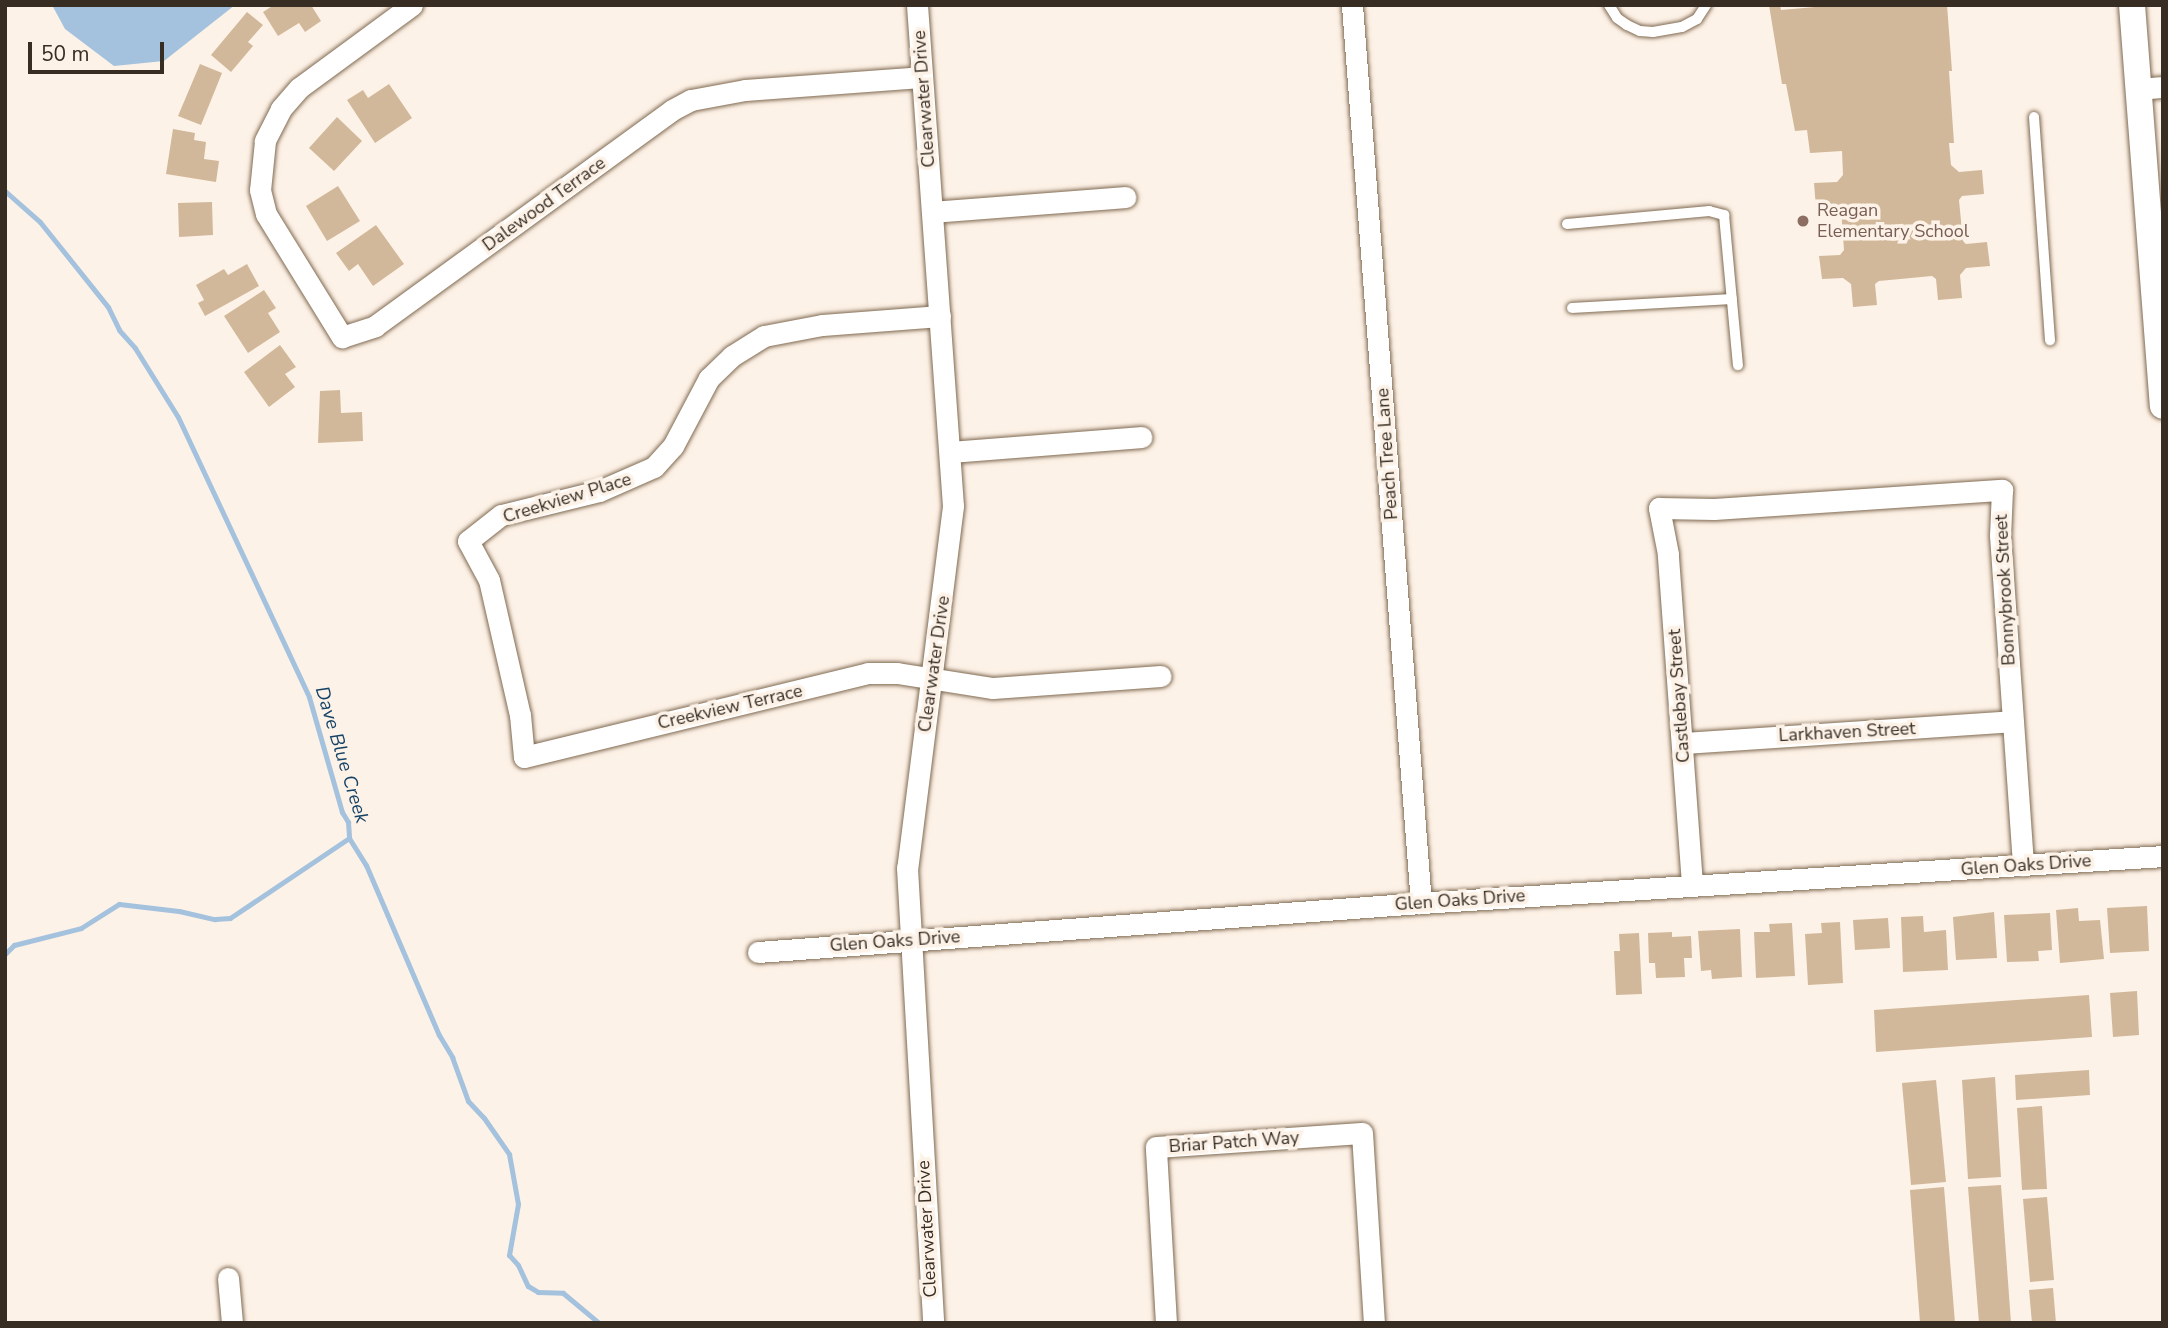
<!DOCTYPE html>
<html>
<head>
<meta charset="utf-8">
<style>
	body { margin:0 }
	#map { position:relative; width:2168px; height:1328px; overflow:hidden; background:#fdf2e7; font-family:"Nunito Sans",sans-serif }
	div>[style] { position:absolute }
	.water>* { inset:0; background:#a4c2dd }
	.stream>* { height:5px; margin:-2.5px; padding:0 2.5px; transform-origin:2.5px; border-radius:2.5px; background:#a4c2dd }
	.building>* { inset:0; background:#d2b89a }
	.roads { filter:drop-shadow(0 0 2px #806a51) drop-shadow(0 0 2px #806a51) }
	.service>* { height:10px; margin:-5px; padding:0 5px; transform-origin:5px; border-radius:5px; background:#fff }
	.minor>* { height:21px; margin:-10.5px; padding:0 10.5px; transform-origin:10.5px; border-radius:10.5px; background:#fff }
	.tertiary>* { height:26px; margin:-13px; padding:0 13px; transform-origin:13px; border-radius:13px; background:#fff }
	.dots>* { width:19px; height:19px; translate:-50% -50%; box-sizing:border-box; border:4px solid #fdf2e7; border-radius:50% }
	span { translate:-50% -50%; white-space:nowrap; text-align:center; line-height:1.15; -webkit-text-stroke:7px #fdf2e7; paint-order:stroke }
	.street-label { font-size:18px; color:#372d22 }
	.education-label { font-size:18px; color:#785e54 }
	.left { translate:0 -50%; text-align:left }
	.water-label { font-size:19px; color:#154267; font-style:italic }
	.frame { position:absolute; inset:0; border:7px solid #372d22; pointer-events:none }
	.scale { position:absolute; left:28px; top:42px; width:136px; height:32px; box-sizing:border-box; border:4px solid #372d22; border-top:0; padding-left:9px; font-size:21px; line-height:24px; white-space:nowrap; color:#372d22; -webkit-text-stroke:5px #fdf2e7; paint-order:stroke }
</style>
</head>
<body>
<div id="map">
	<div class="water">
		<i style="clip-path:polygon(52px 5px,235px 5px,164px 61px,114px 66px,65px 29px)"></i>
	</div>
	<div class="stream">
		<i style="left:5px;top:191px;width:47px;rotate:41.5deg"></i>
		<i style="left:40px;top:222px;width:109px;rotate:51.3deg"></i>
		<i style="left:108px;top:307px;width:25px;rotate:64deg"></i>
		<i style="left:119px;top:330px;width:24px;rotate:48deg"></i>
		<i style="left:135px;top:348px;width:81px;rotate:58.1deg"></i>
		<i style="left:178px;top:417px;width:309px;rotate:64.9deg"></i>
		<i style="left:309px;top:697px;width:120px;rotate:74deg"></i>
		<i style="left:342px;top:812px;width:12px;rotate:59deg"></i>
		<i style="left:348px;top:822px;width:16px;rotate:86deg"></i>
		<i style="left:349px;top:838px;width:32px;rotate:58deg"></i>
		<i style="left:366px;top:865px;width:185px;rotate:66.8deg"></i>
		<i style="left:439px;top:1035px;width:26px;rotate:59deg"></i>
		<i style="left:452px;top:1057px;width:47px;rotate:70deg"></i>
		<i style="left:468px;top:1101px;width:23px;rotate:47deg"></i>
		<i style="left:484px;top:1118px;width:44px;rotate:55.2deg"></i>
		<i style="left:509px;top:1154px;width:51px;rotate:79.8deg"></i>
		<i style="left:518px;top:1204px;width:52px;rotate:100deg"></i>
		<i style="left:509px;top:1255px;width:13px;rotate:48deg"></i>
		<i style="left:518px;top:1265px;width:23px;rotate:65deg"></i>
		<i style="left:528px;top:1286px;width:12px;rotate:31deg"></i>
		<i style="left:538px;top:1292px;width:25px;rotate:2deg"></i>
		<i style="left:563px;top:1293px;width:47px;rotate:39.8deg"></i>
		<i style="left:5px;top:954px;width:13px;rotate:-45deg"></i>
		<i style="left:14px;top:945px;width:69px;rotate:-14.2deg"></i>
		<i style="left:81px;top:928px;width:45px;rotate:-32.3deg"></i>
		<i style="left:119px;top:904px;width:60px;rotate:6.7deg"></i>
		<i style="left:179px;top:911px;width:37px;rotate:13deg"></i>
		<i style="left:215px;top:919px;width:15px;rotate:-4deg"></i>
		<i style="left:230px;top:918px;width:143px;rotate:-33.9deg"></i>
	</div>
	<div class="building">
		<i style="clip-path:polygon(274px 5px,311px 5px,321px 21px,305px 32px,299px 23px,278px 36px,263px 12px)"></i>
		<i style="clip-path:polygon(1769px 5px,1780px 5px,1781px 10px,1838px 5px,1947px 5px,1952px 71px,1949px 71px,1954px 143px,1949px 143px,1951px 165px,1959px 172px,1982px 170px,1984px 194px,1962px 196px,1959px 200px,1963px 241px,1966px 244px,1987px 242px,1990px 266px,1966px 268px,1960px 275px,1962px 298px,1938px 300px,1936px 279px,1932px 276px,1879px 281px,1875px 284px,1877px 305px,1853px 307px,1851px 284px,1843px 278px,1822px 279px,1819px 256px,1840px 255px,1844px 250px,1841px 209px,1837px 206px,1816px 208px,1814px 183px,1837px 182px,1843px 175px,1842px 151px,1810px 153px,1807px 130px,1795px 131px,1786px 84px,1782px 84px)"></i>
		<i style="clip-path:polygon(247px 12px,263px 25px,248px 42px,253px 46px,231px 72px,211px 55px)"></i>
		<i style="clip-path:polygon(200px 64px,222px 73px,201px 125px,178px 116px)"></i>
		<i style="clip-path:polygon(389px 84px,412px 118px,375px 143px,347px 100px,363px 90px,368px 98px)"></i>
		<i style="clip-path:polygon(337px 117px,362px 141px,334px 171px,309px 148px)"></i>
		<i style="clip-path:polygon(173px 129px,195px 133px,194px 140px,206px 142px,204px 159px,219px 161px,216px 182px,166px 174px)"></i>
		<i style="clip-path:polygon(338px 186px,360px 221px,327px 241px,306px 206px)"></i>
		<i style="clip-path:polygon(212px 202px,213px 235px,179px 237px,178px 203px)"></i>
		<i style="clip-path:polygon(376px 225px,404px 264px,373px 286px,358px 264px,349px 271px,336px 253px)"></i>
		<i style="clip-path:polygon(247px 264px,259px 286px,205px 316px,198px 303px,204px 300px,196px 285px,224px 269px,228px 275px)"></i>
		<i style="clip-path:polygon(264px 290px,276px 308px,268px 313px,280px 332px,248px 353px,224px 316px)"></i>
		<i style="clip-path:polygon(280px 345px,296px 367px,285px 374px,295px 387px,269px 407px,244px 372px)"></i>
		<i style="clip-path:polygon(340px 390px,341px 413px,362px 412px,363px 441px,318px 443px,320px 391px)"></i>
		<i style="clip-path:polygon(2147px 906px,2149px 951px,2110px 953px,2107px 908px)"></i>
		<i style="clip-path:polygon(2078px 908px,2079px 921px,2100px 920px,2104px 959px,2060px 963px,2056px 910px)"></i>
		<i style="clip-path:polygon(1994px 912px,1997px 958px,1956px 960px,1953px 917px)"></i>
		<i style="clip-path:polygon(2050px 913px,2052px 950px,2038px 951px,2039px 961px,2007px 962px,2004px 915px)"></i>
		<i style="clip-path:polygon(1923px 916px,1924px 932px,1946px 930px,1948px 970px,1903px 972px,1901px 917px)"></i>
		<i style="clip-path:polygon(1888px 918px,1890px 948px,1855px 950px,1853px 920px)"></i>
		<i style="clip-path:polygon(1840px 922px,1843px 983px,1808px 985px,1805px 934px,1822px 933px,1821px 923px)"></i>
		<i style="clip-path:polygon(1792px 923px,1795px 976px,1756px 978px,1754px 932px,1770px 932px,1769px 924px)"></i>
		<i style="clip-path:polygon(1740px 929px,1742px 977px,1712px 979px,1711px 970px,1701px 971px,1698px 931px)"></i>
		<i style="clip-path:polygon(1672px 932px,1672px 937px,1691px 936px,1692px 958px,1684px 958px,1685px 977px,1656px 978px,1655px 963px,1649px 963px,1648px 933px)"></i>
		<i style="clip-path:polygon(1639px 933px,1642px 994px,1616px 995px,1614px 951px,1620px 951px,1619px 934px)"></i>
		<i style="clip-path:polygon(2137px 991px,2139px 1035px,2113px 1037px,2110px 993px)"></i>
		<i style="clip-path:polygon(2089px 995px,2092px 1037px,1876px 1052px,1874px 1010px)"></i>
		<i style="clip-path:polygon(2089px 1070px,2090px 1095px,2016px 1100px,2015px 1075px)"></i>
		<i style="clip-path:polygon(1995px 1077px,2001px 1177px,1968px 1179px,1962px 1080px)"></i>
		<i style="clip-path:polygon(1936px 1080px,1946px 1182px,1911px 1185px,1902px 1083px)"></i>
		<i style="clip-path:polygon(2042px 1106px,2047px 1189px,2022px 1190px,2017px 1108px)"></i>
		<i style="clip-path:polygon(2001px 1185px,2011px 1323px,1979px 1323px,1968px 1187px)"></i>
		<i style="clip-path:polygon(1944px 1187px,1955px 1323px,1920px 1323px,1910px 1190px)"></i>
		<i style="clip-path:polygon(2047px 1197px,2054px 1280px,2030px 1282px,2023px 1199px)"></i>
		<i style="clip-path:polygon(2053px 1288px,2056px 1323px,2032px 1323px,2029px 1290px)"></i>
	</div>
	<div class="roads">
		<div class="service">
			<i style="left:1609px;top:5px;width:15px;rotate:58deg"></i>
			<i style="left:1617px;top:18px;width:12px;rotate:35deg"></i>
			<i style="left:1627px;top:25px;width:14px;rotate:25deg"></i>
			<i style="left:1640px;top:31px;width:13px;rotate:4deg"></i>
			<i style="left:1653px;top:32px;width:29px;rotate:-10deg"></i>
			<i style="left:1682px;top:27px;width:17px;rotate:-28deg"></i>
			<i style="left:1697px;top:19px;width:17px;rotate:-57deg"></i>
			<i style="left:2034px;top:117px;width:224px;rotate:85.9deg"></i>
			<i style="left:1567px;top:224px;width:143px;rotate:-5.2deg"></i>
			<i style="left:1709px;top:211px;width:16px;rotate:15deg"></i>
			<i style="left:1724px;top:215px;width:151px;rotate:84.7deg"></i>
			<i style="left:1572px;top:308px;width:160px;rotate:-3.2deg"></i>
		</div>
		<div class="minor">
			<i style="left:412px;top:5px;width:140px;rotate:143.7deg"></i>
			<i style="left:299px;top:88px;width:28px;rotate:131deg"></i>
			<i style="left:281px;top:109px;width:36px;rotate:117deg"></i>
			<i style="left:265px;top:141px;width:49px;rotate:95.8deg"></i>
			<i style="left:260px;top:190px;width:25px;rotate:76deg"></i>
			<i style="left:266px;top:214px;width:145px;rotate:58.3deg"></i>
			<i style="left:342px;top:337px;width:35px;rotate:-18deg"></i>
			<i style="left:375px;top:326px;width:367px;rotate:-36deg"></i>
			<i style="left:672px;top:110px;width:21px;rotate:-28deg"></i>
			<i style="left:691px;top:100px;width:55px;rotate:-10.5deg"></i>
			<i style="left:745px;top:90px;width:176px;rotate:-4.2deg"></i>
			<i style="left:917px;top:5px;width:502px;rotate:85.89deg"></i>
			<i style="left:953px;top:506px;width:365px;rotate:97.2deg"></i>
			<i style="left:907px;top:868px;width:456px;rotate:86.7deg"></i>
			<i style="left:1352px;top:5px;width:901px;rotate:85.61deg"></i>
			<i style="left:2139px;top:89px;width:24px;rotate:-5deg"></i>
			<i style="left:932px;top:212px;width:194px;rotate:-4.4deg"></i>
			<i style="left:940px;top:316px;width:118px;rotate:175.6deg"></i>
			<i style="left:822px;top:325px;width:59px;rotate:169.3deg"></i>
			<i style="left:764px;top:336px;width:38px;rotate:148deg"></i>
			<i style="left:732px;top:356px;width:32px;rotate:136deg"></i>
			<i style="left:709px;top:378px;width:77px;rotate:117.9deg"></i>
			<i style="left:673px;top:446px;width:28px;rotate:132deg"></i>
			<i style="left:654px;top:467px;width:60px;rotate:156.4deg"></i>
			<i style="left:599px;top:491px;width:101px;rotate:166.2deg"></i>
			<i style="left:501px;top:515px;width:42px;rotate:141.8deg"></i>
			<i style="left:468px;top:541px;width:44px;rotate:61.7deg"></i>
			<i style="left:489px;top:580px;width:139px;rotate:77.1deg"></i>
			<i style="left:520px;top:715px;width:42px;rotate:84.6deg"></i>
			<i style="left:524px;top:757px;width:354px;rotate:-13.7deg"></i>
			<i style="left:868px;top:673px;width:29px"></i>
			<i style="left:897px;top:673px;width:97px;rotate:8.9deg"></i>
			<i style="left:993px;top:688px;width:168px;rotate:-4.1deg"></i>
			<i style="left:951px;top:452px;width:191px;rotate:-4.5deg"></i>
			<i style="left:1683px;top:743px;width:330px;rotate:-3.8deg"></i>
			<i style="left:1692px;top:884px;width:331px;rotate:-94.2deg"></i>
			<i style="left:1668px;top:554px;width:47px;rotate:-101.1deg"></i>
			<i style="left:1659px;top:508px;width:55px;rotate:1deg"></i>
			<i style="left:1714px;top:509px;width:289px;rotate:-3.8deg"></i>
			<i style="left:2002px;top:490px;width:45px;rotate:92.5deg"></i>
			<i style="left:2000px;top:535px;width:331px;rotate:86deg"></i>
			<i style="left:758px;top:952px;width:665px;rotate:-4.23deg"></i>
			<i style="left:1421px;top:903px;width:743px;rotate:-3.62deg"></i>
			<i style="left:228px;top:1278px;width:45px;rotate:84.9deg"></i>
			<i style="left:1166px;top:1323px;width:176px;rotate:-93.3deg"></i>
			<i style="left:1156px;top:1147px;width:206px;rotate:-3.9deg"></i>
			<i style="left:1362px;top:1133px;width:190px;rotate:86.4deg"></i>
		</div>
		<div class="tertiary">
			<i style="left:2132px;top:5px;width:402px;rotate:85.6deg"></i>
		</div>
	</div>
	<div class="dots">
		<i style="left:1803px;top:221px;background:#8d6e63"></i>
	</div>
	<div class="street-label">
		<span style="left:924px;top:99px;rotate:-94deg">Clearwater Drive</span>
		<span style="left:544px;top:204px;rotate:-36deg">Dalewood Terrace</span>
		<span style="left:1387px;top:454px;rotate:-94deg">Peach Tree Lane</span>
		<span style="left:567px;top:498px;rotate:-17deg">Creekview Place</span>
		<span style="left:2005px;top:590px;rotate:-93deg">Bonnybrook Street</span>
		<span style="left:934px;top:664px;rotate:-82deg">Clearwater Drive</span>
		<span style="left:1679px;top:696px;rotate:-94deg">Castlebay Street</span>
		<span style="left:730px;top:707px;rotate:-13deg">Creekview Terrace</span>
		<span style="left:1847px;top:732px;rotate:-3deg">Larkhaven Street</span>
		<span style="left:2026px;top:865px;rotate:-4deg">Glen Oaks Drive</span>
		<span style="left:1460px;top:900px;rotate:-4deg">Glen Oaks Drive</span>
		<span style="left:895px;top:941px;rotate:-4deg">Glen Oaks Drive</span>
		<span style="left:1234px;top:1142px;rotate:-4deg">Briar Patch Way</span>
		<span style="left:927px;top:1229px;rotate:-93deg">Clearwater Drive</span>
	</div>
	<div class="education-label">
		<span class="left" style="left:1817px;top:221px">Reagan<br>Elementary School</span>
	</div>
	<div class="water-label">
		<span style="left:341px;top:755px;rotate:73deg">Dave Blue Creek</span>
	</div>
	<div class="frame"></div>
	<div class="scale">50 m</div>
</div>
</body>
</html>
